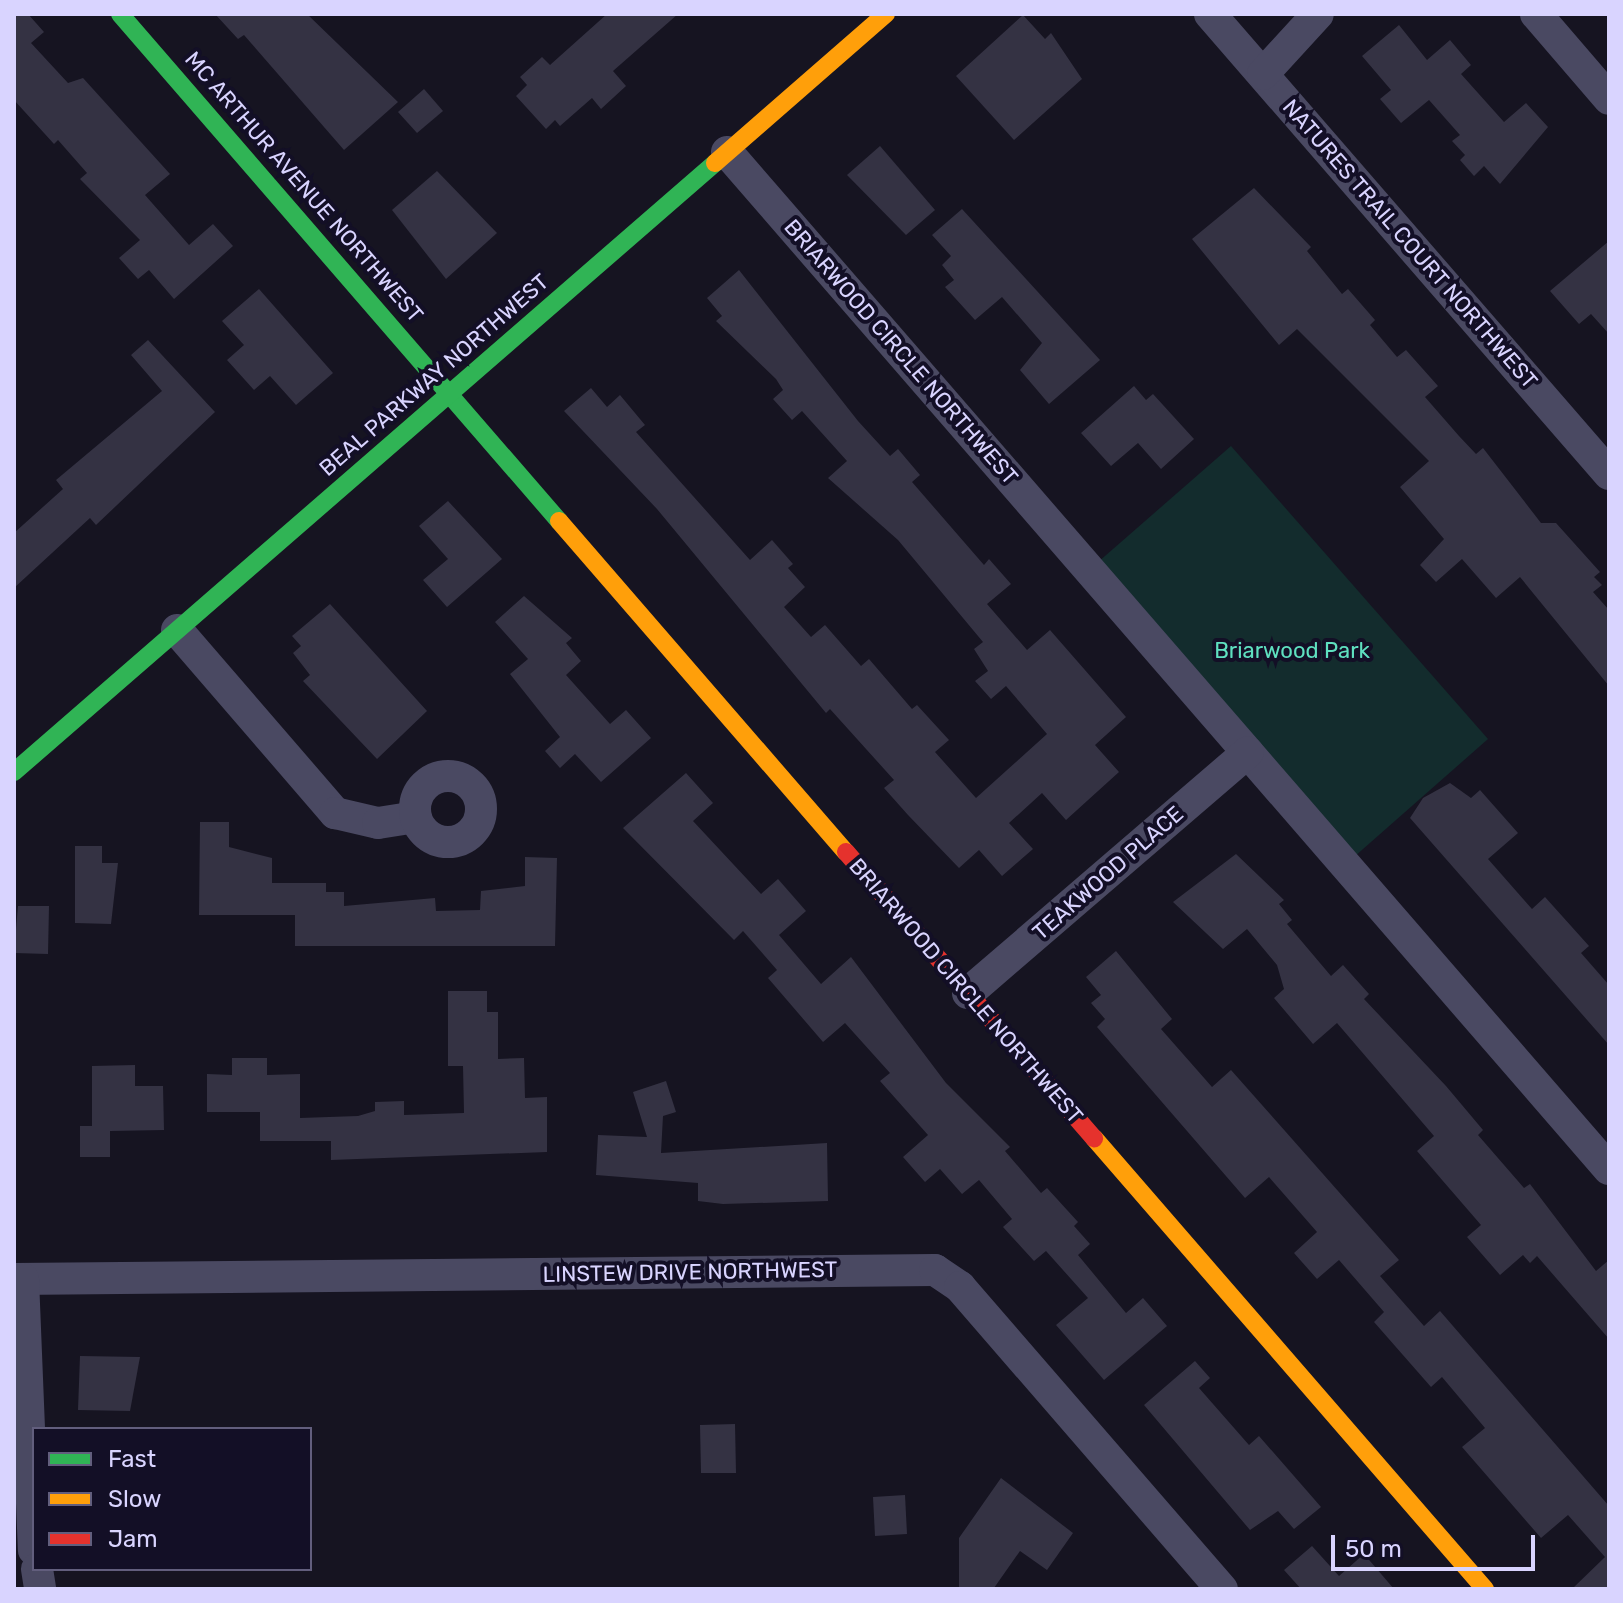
<!DOCTYPE html>
<html>
<head>
<meta charset="utf-8">
<style>
	body { margin:0 }
	#map { position:relative; width:1623px; height:1603px; overflow:hidden; background:#161421; font-family:Rubik,sans-serif }
	div>[style] { position:absolute }
	.green>* { inset:0; background:#132c2d }
	.building>* { inset:0; background:#343243 }
	.street>* { height:32px; margin:-16px; padding:0 16px; transform-origin:16px; border-radius:16px; background:#4a4962 }
	.street>.ring { margin:-16px; padding:0; box-sizing:content-box; background:none; border:32px solid #4a4962; border-radius:50% }
	.fast>* { height:18px; margin:-9px; padding:0 9px; transform-origin:9px; border-radius:9px; background:#30b455 }
	.slow>* { height:18px; margin:-9px; padding:0 9px; transform-origin:9px; border-radius:9px; background:#ff9f0a }
	.jam>* { height:18px; margin:-9px; padding:0 9px; transform-origin:9px; border-radius:9px; background:#e5322d }
	span { translate:-50% -50%; white-space:nowrap; text-align:center; line-height:1.15; -webkit-text-stroke:8px #130f26; paint-order:stroke }
	.street-label { font-size:22px; color:#d9d4ff }
	.park-label { font-size:22px; color:#5fe0c0 }
	.frame { position:absolute; inset:0; border:16px solid #d9d4ff; pointer-events:none }
	.legend { position:absolute; left:32px; top:1427px; width:280px; height:144px; box-sizing:border-box; background:#130f26; border:2px solid #625e7d; margin:0; padding:10px 14px; list-style:none; font-size:24px; color:#d9d4ff }
	.legend li { display:flex; align-items:center; gap:16px; height:40px }
	.legend b { width:40px; border:2px solid #625e7d }
	.scale { position:absolute; left:1331px; top:1535px; width:204px; height:36px; box-sizing:border-box; border:4px solid #d9d4ff; border-top:0; padding-left:10px; font-size:24px; line-height:28px; white-space:nowrap; color:#d9d4ff; -webkit-text-stroke:6px #130f26; paint-order:stroke }
</style>
</head>
<body>
<div id="map">
	<div class="green">
		<i style="clip-path:polygon(1231px 446px,1488px 739px,1354px 857px,1097px 563px)"></i>
	</div>
	<div class="building">
		<i style="clip-path:polygon(14px 14px,28px 14px,44px 32px,31px 43px,68px 83px,83px 78px,170px 174px,145px 195px,189px 245px,213px 224px,233px 246px,174px 299px,149px 270px,138px 279px,119px 258px,140px 240px,80px 179px,87px 173px,58px 140px,54px 144px,14px 100px)"></i>
		<i style="clip-path:polygon(215px 14px,307px 14px,398px 102px,344px 150px,244px 35px,238px 39px)"></i>
		<i style="clip-path:polygon(607px 14px,678px 14px,613px 71px,626px 86px,601px 109px,592px 98px,560px 126px,555px 120px,546px 129px,516px 96px,527px 85px,520px 77px,542px 57px,550px 65px)"></i>
		<i style="clip-path:polygon(1023px 15px,1045px 39px,1051px 33px,1082px 79px,1014px 140px,956px 76px)"></i>
		<i style="clip-path:polygon(1399px 25px,1427px 60px,1450px 40px,1471px 65px,1461px 74px,1504px 122px,1526px 103px,1548px 127px,1500px 184px,1484px 166px,1474px 176px,1460px 160px,1465px 155px,1452px 141px,1460px 135px,1429px 100px,1401px 123px,1380px 99px,1391px 90px,1362px 56px)"></i>
		<i style="clip-path:polygon(424px 89px,443px 111px,417px 133px,398px 112px)"></i>
		<i style="clip-path:polygon(880px 146px,935px 210px,906px 235px,847px 175px)"></i>
		<i style="clip-path:polygon(437px 171px,497px 233px,446px 279px,392px 210px)"></i>
		<i style="clip-path:polygon(1254px 188px,1311px 247px,1307px 251px,1342px 294px,1348px 289px,1375px 320px,1370px 325px,1397px 357px,1406px 350px,1438px 386px,1425px 397px,1459px 436px,1476px 454px,1483px 448px,1541px 523px,1556px 523px,1600px 572px,1594px 577px,1602px 585px,1593px 592px,1609px 610px,1609px 686px,1520px 577px,1496px 598px,1462px 559px,1436px 582px,1420px 565px,1444px 539px,1400px 487px,1429px 461px,1297px 329px,1279px 345px,1192px 239px)"></i>
		<i style="clip-path:polygon(962px 209px,1100px 360px,1049px 404px,1020px 370px,1042px 343px,1002px 297px,975px 320px,945px 287px,954px 280px,942px 265px,951px 256px,932px 235px)"></i>
		<i style="clip-path:polygon(1609px 241px,1609px 334px,1591px 314px,1579px 324px,1550px 291px)"></i>
		<i style="clip-path:polygon(739px 270px,858px 421px,890px 456px,898px 449px,920px 475px,912px 482px,984px 565px,989px 559px,1011px 584px,987px 604px,1027px 650px,1050px 630px,1126px 717px,1095px 745px,1119px 772px,1066px 820px,1042px 793px,1009px 823px,1033px 849px,1002px 876px,979px 850px,959px 868px,908px 815px,884px 788px,894px 780px,830px 709px,826px 713px,657px 509px,564px 411px,591px 388px,607px 407px,620px 395px,645px 425px,636px 432px,750px 560px,772px 540px,793px 564px,788px 568px,805px 587px,784px 607px,811px 637px,825px 625px,861px 666px,869px 659px,912px 709px,917px 705px,949px 740px,935px 752px,976px 798px,1047px 734px,1006px 686px,991px 699px,975px 681px,988px 671px,974px 649px,983px 642px,898px 540px,828px 478px,847px 461px,802px 411px,792px 420px,773px 399px,783px 390px,776px 379px,716px 321px,722px 316px,707px 298px)"></i>
		<i style="clip-path:polygon(259px 289px,333px 373px,296px 405px,270px 376px,254px 390px,227px 360px,244px 345px,222px 321px)"></i>
		<i style="clip-path:polygon(148px 340px,215px 412px,96px 525px,90px 518px,14px 588px,14px 533px,63px 489px,56px 480px,162px 391px,131px 355px)"></i>
		<i style="clip-path:polygon(1134px 386px,1146px 400px,1153px 394px,1194px 439px,1161px 469px,1138px 443px,1111px 466px,1081px 433px)"></i>
		<i style="clip-path:polygon(448px 501px,502px 559px,447px 607px,423px 580px,448px 559px,419px 526px)"></i>
		<i style="clip-path:polygon(524px 596px,572px 638px,566px 643px,581px 661px,566px 675px,610px 724px,626px 710px,651px 738px,601px 782px,575px 754px,560px 768px,545px 751px,560px 737px,510px 674px,528px 659px,495px 622px)"></i>
		<i style="clip-path:polygon(330px 604px,427px 711px,377px 759px,303px 681px,310px 675px,293px 653px,301px 646px,292px 636px)"></i>
		<i style="clip-path:polygon(686px 773px,713px 803px,693px 821px,761px 894px,778px 879px,806px 911px,779px 935px,821px 984px,851px 957px,946px 1083px,1010px 1147px,1005px 1151px,1041px 1193px,1047px 1188px,1078px 1222px,1074px 1226px,1090px 1244px,1078px 1255px,1126px 1313px,1143px 1298px,1167px 1326px,1104px 1380px,1056px 1325px,1088px 1298px,1046px 1251px,1034px 1261px,1003px 1227px,1012px 1219px,979px 1180px,962px 1194px,940px 1169px,925px 1182px,903px 1157px,928px 1135px,880px 1081px,890px 1073px,845px 1023px,823px 1042px,768px 978px,777px 970px,743px 931px,734px 940px,623px 828px)"></i>
		<i style="clip-path:polygon(1450px 783px,1471px 798px,1480px 790px,1518px 833px,1488px 859px,1532px 909px,1545px 897px,1589px 946px,1581px 953px,1609px 985px,1609px 1045px,1410px 818px,1423px 798px)"></i>
		<i style="clip-path:polygon(200px 822px,229px 822px,229px 847px,272px 858px,272px 883px,326px 883px,326px 892px,344px 892px,344px 906px,435px 898px,436px 911px,480px 910px,481px 891px,525px 886px,525px 857px,557px 858px,555px 946px,295px 946px,295px 915px,199px 915px)"></i>
		<i style="clip-path:polygon(75px 846px,102px 846px,102px 863px,118px 863px,111px 924px,75px 923px)"></i>
		<i style="clip-path:polygon(1236px 854px,1284px 900px,1279px 904px,1292px 920px,1287px 924px,1331px 976px,1343px 965px,1369px 994px,1364px 999px,1446px 1086px,1483px 1130px,1478px 1135px,1524px 1188px,1530px 1184px,1596px 1271px,1609px 1260px,1609px 1339px,1537px 1256px,1530px 1263px,1523px 1255px,1500px 1275px,1467px 1237px,1481px 1225px,1417px 1151px,1434px 1136px,1337px 1023px,1313px 1044px,1274px 998px,1284px 989px,1277px 965px,1247px 929px,1223px 949px,1173px 902px)"></i>
		<i style="clip-path:polygon(18px 906px,49px 906px,48px 954px,14px 953px)"></i>
		<i style="clip-path:polygon(1116px 951px,1172px 1019px,1161px 1029px,1212px 1087px,1231px 1070px,1399px 1260px,1380px 1276px,1424px 1326px,1440px 1311px,1609px 1506px,1609px 1589px,1572px 1589px,1605px 1557px,1568px 1515px,1541px 1538px,1462px 1447px,1485px 1428px,1442px 1377px,1431px 1387px,1374px 1322px,1384px 1312px,1339px 1260px,1317px 1279px,1294px 1253px,1317px 1232px,1269px 1177px,1245px 1198px,1097px 1027px,1105px 1019px,1091px 1003px,1101px 995px,1086px 977px)"></i>
		<i style="clip-path:polygon(448px 991px,487px 991px,487px 1012px,498px 1012px,498px 1059px,524px 1058px,525px 1098px,547px 1097px,547px 1152px,331px 1160px,331px 1141px,260px 1141px,260px 1112px,207px 1112px,207px 1074px,232px 1075px,232px 1058px,267px 1058px,267px 1075px,300px 1074px,300px 1118px,358px 1116px,375px 1111px,375px 1102px,404px 1101px,404px 1115px,464px 1113px,463px 1066px,448px 1066px)"></i>
		<i style="clip-path:polygon(135px 1065px,135px 1086px,163px 1086px,164px 1130px,110px 1131px,110px 1157px,80px 1157px,80px 1126px,92px 1126px,92px 1066px)"></i>
		<i style="clip-path:polygon(666px 1081px,676px 1112px,663px 1116px,661px 1153px,827px 1143px,828px 1201px,723px 1204px,698px 1201px,698px 1183px,596px 1175px,598px 1135px,647px 1137px,633px 1092px)"></i>
		<i style="clip-path:polygon(80px 1356px,140px 1357px,130px 1411px,78px 1410px)"></i>
		<i style="clip-path:polygon(1195px 1361px,1210px 1378px,1199px 1388px,1249px 1445px,1259px 1436px,1321px 1507px,1294px 1529px,1278px 1511px,1250px 1530px,1144px 1405px)"></i>
		<i style="clip-path:polygon(735px 1424px,736px 1473px,701px 1473px,700px 1425px)"></i>
		<i style="clip-path:polygon(1001px 1478px,1073px 1533px,1047px 1570px,1020px 1551px,994px 1588px,959px 1589px,959px 1538px)"></i>
		<i style="clip-path:polygon(905px 1495px,907px 1534px,875px 1536px,873px 1497px)"></i>
		<i style="clip-path:polygon(1312px 1546px,1339px 1576px,1364px 1554px,1394px 1589px,1301px 1589px,1284px 1570px)"></i>
	</div>
	<div class="street">
		<i style="left:1210px;top:14px;width:609px;rotate:49.06deg"></i>
		<i style="left:1536px;top:14px;width:112px;rotate:49.3deg"></i>
		<i style="left:1263px;top:74px;width:81px;rotate:-47.5deg"></i>
		<i style="left:727px;top:152px;width:1346px;rotate:49.07deg"></i>
		<i style="left:177px;top:630px;width:242px;rotate:49.2deg"></i>
		<i style="left:335px;top:813px;width:44px;rotate:13.1deg"></i>
		<i style="left:378px;top:823px;width:37px;rotate:-9deg"></i>
		<i class="ring" style="left:415px;top:776px;width:34px;height:34px"></i>
		<i style="left:968px;top:993px;width:369px;rotate:-40.7deg"></i>
		<i style="left:14px;top:1279px;width:921px;rotate:-0.56deg"></i>
		<i style="left:935px;top:1270px;width:30px;rotate:34deg"></i>
		<i style="left:960px;top:1287px;width:400px;rotate:49.1deg"></i>
		<i style="left:23px;top:1279px;width:271px;rotate:87.7deg"></i>
		<i style="left:37px;top:1569px;width:20px;rotate:81deg"></i>
	</div>
	<div class="fast">
		<i style="left:120px;top:14px;width:671px;rotate:49.11deg"></i>
		<i style="left:14px;top:772px;width:929px;rotate:-40.98deg"></i>
	</div>
	<div class="slow">
		<i style="left:715px;top:163px;width:227px;rotate:-41.1deg"></i>
		<i style="left:559px;top:521px;width:438px;rotate:49.1deg"></i>
		<i style="left:1094px;top:1138px;width:597px;rotate:49.08deg"></i>
	</div>
	<div class="jam">
		<i style="left:846px;top:852px;width:379px;rotate:49.1deg"></i>
	</div>
	<div class="street-label">
		<span style="left:304px;top:187px;rotate:49deg">MC ARTHUR AVENUE NORTHWEST</span>
		<span style="left:1410px;top:244px;rotate:49deg">NATURES TRAIL COURT NORTHWEST</span>
		<span style="left:901px;top:352px;rotate:49deg">BRIARWOOD CIRCLE NORTHWEST</span>
		<span style="left:434px;top:375px;rotate:-41deg">BEAL PARKWAY NORTHWEST</span>
		<span style="left:1108px;top:873px;rotate:-41deg">TEAKWOOD PLACE</span>
		<span style="left:966px;top:991px;rotate:49deg">BRIARWOOD CIRCLE NORTHWEST</span>
		<span style="left:690px;top:1272px;rotate:-1deg">LINSTEW DRIVE NORTHWEST</span>
	</div>
	<div class="park-label">
		<span style="left:1292px;top:651px">Briarwood Park</span>
	</div>
	<div class="frame"></div>
	<ul class="legend">
	<li><b style="height:10px;background:#30b455"></b>Fast</li>
	<li><b style="height:10px;background:#ff9f0a"></b>Slow</li>
	<li><b style="height:10px;background:#e5322d"></b>Jam</li>
	</ul>
	<div class="scale">50 m</div>
</div>
</body>
</html>
